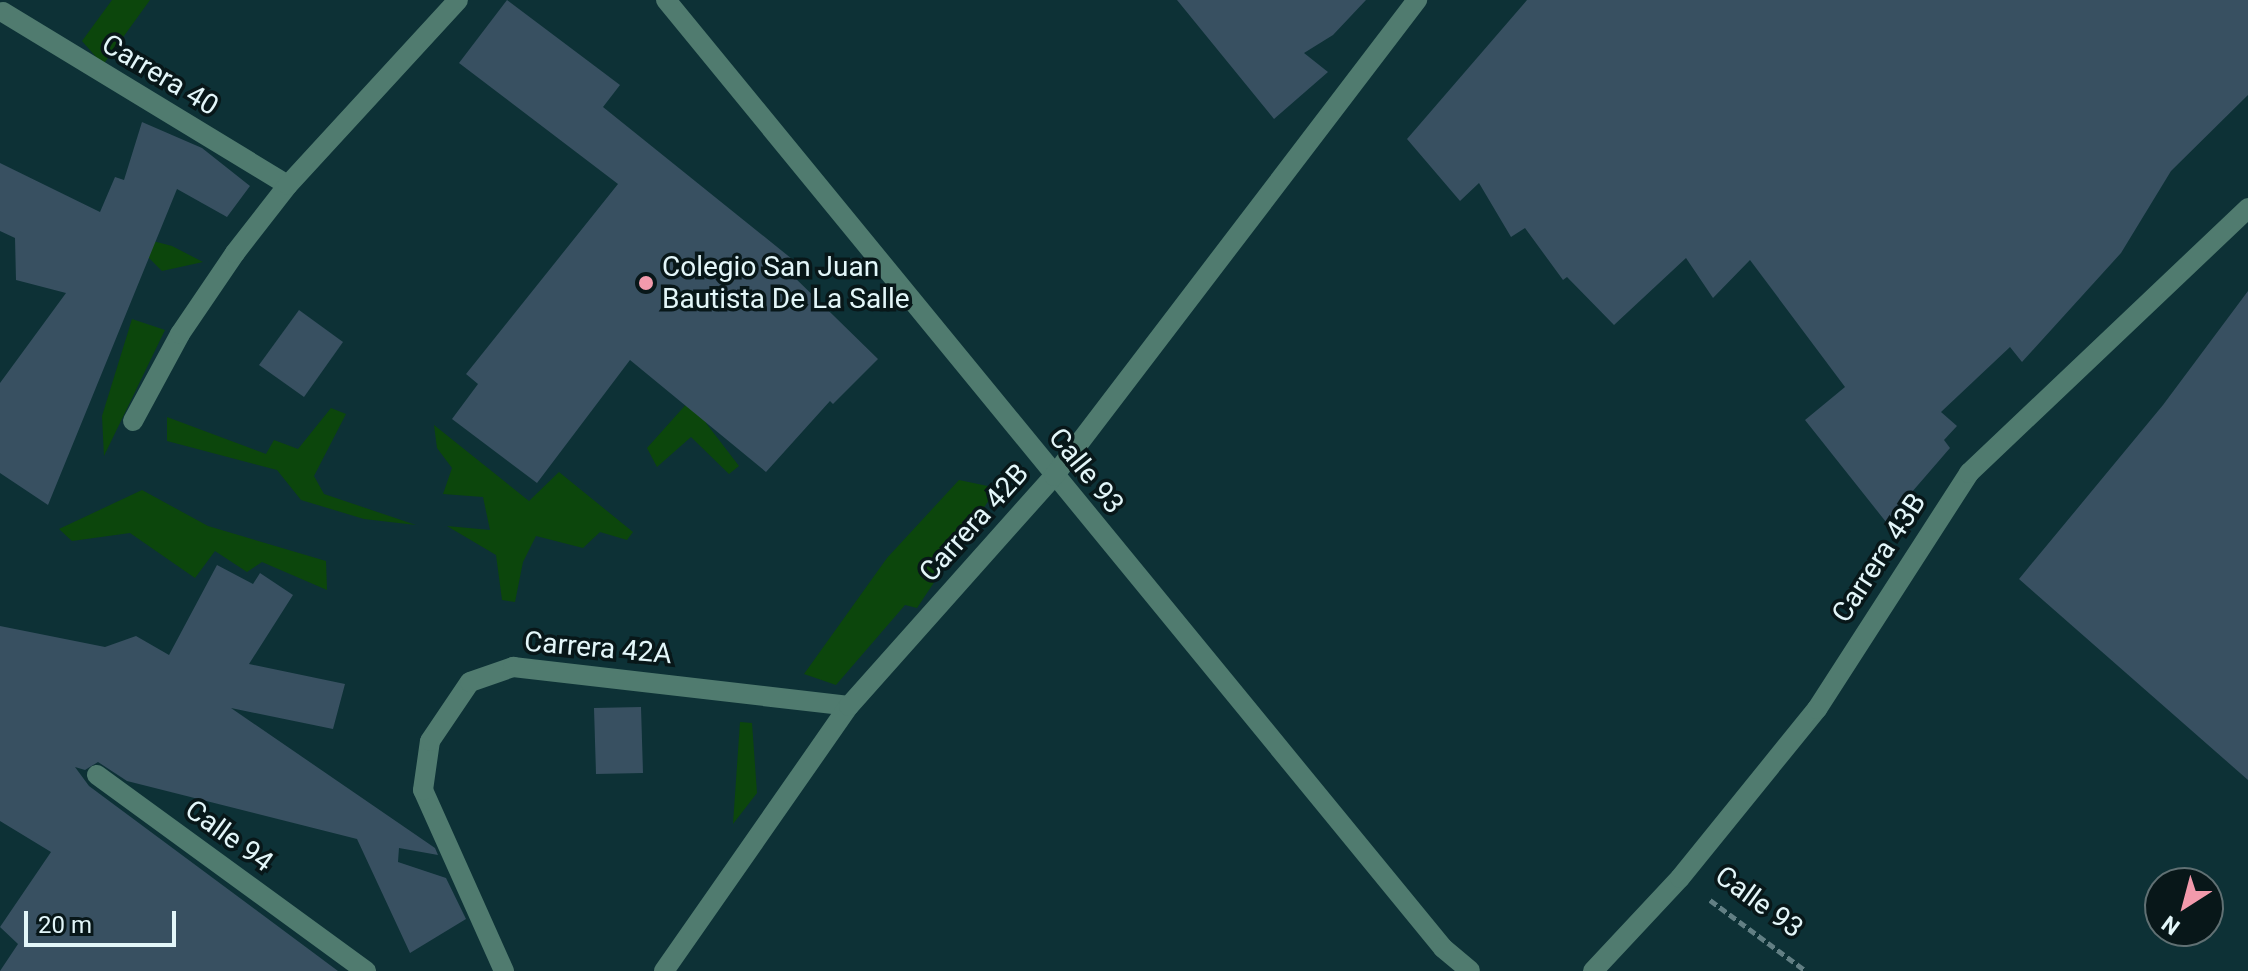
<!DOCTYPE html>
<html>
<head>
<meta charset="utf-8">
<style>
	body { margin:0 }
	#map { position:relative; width:2248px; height:971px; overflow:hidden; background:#0d3136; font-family:Roboto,sans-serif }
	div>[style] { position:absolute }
	.green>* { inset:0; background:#0c460c }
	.building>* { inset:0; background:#385061 }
	.path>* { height:5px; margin-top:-2.5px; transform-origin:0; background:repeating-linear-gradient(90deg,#627f84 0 8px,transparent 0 12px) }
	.minor>* { height:20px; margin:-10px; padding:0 10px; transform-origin:10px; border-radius:10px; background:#507b6f }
	.dots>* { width:22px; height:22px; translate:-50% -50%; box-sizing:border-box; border:4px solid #081719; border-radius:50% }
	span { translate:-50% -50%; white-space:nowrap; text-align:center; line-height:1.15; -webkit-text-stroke:7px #081719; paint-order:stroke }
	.street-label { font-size:28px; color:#e3f6f9 }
	.poi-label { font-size:28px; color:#e3f6f9 }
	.left { translate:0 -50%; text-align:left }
	.north { position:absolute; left:2144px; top:867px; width:80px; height:80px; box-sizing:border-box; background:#081719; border:2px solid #607073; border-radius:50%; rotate:216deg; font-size:22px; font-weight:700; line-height:32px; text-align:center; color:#e3f6f9 }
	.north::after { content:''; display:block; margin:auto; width:28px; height:36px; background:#f29aac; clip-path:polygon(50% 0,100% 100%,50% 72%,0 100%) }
	.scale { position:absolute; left:24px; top:911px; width:152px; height:36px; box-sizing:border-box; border:4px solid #e3f6f9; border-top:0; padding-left:10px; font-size:24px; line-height:28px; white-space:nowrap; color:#e3f6f9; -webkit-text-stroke:6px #081719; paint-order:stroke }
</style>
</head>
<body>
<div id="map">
	<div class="green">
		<i style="clip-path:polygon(112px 0,150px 0,103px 65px,82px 41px)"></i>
		<i style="clip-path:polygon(46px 213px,172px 246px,203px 262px,162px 271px,146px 255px)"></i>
		<i style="clip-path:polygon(783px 296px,811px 328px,706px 423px,739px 466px,729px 474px,691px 437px,657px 467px,647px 448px)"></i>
		<i style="clip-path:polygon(132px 319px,165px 330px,104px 456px,102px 416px)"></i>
		<i style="clip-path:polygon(331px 408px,346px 414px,314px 476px,324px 494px,416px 525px,364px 519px,301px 500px,277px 470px,167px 441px,167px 417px,266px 454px,274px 440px,298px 449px)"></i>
		<i style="clip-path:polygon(434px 425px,529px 501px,559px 472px,633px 532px,627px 540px,600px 532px,583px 548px,536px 536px,523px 562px,515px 602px,502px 600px,496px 555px,447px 526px,490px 530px,483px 497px,443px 494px,452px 468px,437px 448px)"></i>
		<i style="clip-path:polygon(959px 480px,997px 488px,917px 608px,905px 605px,836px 685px,804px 674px,887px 558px)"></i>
		<i style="clip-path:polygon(142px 490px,208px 526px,326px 561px,327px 590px,262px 562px,247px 572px,215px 551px,195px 578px,130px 533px,72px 541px,59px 529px)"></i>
		<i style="clip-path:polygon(740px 722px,752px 723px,757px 793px,733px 824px)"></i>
	</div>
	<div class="building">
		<i style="clip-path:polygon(507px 0,620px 85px,603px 107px,797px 263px,789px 272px,878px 359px,833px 404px,830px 401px,766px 472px,630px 360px,537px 483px,452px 419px,478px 384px,466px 374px,618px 184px,459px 63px)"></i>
		<i style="clip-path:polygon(1177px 0,1366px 0,1333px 35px,1304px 53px,1328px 72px,1274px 119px)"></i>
		<i style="clip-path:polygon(1527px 0,2248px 0,2248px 95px,2171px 171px,2121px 253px,2022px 362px,2010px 347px,1941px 412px,1957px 426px,1944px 440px,1950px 448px,1886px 522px,1805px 420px,1845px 387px,1750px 260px,1713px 298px,1686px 258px,1614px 325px,1567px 277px,1563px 280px,1525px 228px,1511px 237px,1479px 183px,1460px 201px,1407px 139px)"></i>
		<i style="clip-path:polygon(142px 122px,202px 148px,250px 186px,227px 217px,177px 189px,48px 505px,0 473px,0 383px,66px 293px,16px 280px,15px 238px,0 231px,0 163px,100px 212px,115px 177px,124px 180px)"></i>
		<i style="clip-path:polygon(2248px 291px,2248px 780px,2019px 579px,2163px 405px)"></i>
		<i style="clip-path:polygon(299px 310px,343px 342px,304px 397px,259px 365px)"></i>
		<i style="clip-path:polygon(217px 565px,253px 584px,260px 573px,293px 595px,249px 664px,345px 684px,333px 729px,231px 708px,435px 848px,438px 855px,399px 848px,398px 862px,446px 878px,466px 919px,410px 953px,357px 839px,127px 781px,98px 762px,85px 770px,75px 767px,89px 786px,338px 971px,0 971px,18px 944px,0 927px,51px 852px,0 821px,0 626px,105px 647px,136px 636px,169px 655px)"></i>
		<i style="clip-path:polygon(641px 707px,643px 773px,596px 774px,594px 708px)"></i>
	</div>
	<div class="path">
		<i style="left:1710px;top:900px;width:119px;rotate:36.5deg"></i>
	</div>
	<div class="minor">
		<i style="left:666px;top:0;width:1226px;rotate:50.66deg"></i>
		<i style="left:1443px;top:948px;width:35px;rotate:40deg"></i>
		<i style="left:3px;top:12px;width:333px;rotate:31.3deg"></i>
		<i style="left:133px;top:421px;width:99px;rotate:-61.6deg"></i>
		<i style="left:180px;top:334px;width:98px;rotate:-55.8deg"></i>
		<i style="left:235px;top:253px;width:86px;rotate:-52.1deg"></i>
		<i style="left:288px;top:185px;width:251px;rotate:-47.4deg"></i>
		<i style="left:97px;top:775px;width:333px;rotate:36.1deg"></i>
		<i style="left:504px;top:971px;width:198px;rotate:-114.1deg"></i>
		<i style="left:423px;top:790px;width:49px;rotate:-81.9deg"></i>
		<i style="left:430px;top:741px;width:71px;rotate:-55.9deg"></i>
		<i style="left:470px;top:682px;width:46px;rotate:-19.2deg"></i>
		<i style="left:513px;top:667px;width:338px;rotate:6.6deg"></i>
		<i style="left:664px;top:971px;width:323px;rotate:-55.1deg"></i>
		<i style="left:849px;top:706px;width:308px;rotate:-48.3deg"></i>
		<i style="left:1054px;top:476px;width:599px;rotate:-52.67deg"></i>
		<i style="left:1593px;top:971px;width:127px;rotate:-46.9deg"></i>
		<i style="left:1680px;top:878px;width:218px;rotate:-51deg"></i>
		<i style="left:1817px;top:709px;width:281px;rotate:-57.2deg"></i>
		<i style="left:1969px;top:473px;width:385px;rotate:-43.5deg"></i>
	</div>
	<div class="dots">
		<i style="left:646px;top:283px;background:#f29aac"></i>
	</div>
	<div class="street-label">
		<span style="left:160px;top:75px;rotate:31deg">Carrera 40</span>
		<span style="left:1086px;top:471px;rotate:51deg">Calle 93</span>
		<span style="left:974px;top:523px;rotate:-48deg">Carrera 42B</span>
		<span style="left:1879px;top:558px;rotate:-57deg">Carrera 43B</span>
		<span style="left:598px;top:648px;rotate:5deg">Carrera 42A</span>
		<span style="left:229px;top:836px;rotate:36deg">Calle 94</span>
		<span style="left:1759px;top:902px;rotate:36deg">Calle 93</span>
	</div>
	<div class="poi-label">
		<span class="left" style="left:662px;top:283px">Colegio San Juan<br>Bautista De La Salle</span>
	</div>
	<div class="north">N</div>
	<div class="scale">20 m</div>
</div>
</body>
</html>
